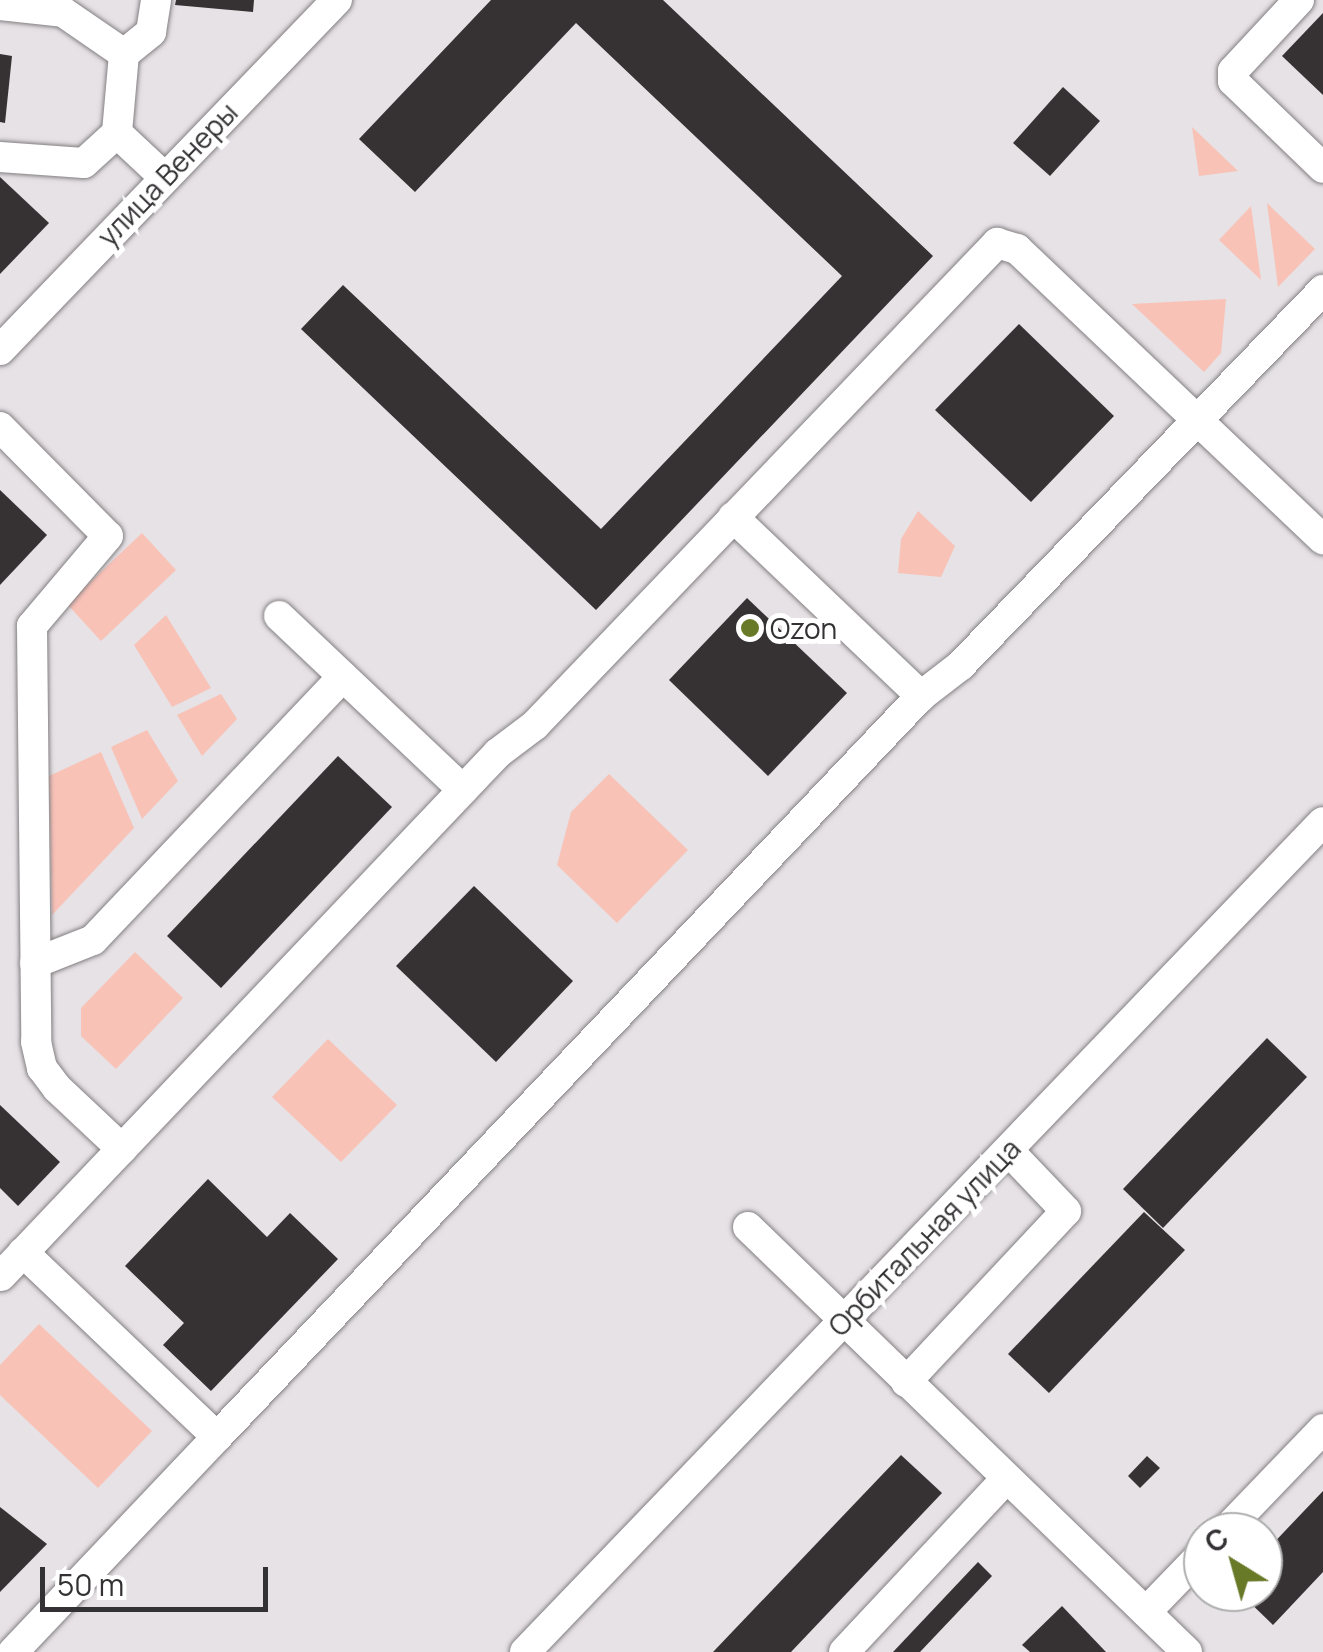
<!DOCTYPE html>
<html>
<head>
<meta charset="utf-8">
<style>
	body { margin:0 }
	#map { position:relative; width:1323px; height:1652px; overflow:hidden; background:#e6e2e5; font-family:Manrope,sans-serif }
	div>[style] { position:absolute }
	.green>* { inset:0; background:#f9c2b7 }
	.building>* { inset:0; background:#363233 }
	.roads { filter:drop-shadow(0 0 2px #837f82) drop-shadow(0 0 2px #837f82) }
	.minor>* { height:30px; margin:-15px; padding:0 15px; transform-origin:15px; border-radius:15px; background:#fff }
	.dots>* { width:28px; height:28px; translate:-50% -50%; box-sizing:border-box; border:5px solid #fff; border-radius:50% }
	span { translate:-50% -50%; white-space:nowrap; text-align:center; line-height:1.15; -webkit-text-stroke:10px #fff; paint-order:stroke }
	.street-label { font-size:28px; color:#333133 }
	.poi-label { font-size:28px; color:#333133 }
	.left { translate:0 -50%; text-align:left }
	.north { position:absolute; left:1183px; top:1512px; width:100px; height:100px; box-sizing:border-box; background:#fff; border:2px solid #adadad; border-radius:50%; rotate:323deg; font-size:28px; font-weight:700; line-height:40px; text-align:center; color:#333133 }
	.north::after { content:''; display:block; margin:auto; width:35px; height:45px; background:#687928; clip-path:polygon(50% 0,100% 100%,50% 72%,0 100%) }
	.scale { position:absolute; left:40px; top:1567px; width:228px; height:45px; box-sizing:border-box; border:5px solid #333133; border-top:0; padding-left:12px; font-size:30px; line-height:35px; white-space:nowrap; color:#333133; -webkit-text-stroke:8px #fff; paint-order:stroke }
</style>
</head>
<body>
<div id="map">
	<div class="green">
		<i style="clip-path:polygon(1192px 127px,1238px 171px,1199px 176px)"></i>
		<i style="clip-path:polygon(1267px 203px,1315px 249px,1278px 287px)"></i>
		<i style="clip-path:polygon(1251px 206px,1261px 280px,1219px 240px)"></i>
		<i style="clip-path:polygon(1226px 299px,1221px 353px,1204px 372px,1132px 304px)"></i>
		<i style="clip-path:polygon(918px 511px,955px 546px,941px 577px,898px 573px,901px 539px)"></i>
		<i style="clip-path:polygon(142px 533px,176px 570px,101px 641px,67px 604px)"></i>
		<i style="clip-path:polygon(166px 615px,211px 688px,172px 707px,134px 645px)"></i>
		<i style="clip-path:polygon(221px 694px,237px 719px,202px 756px,177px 715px)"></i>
		<i style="clip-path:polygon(147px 730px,178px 781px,142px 819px,111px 747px)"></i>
		<i style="clip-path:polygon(101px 752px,134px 828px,52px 915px,49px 776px)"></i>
		<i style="clip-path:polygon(609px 774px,688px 850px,617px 923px,557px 865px,571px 812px)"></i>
		<i style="clip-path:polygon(135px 952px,183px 998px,116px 1069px,81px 1036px,81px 1008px)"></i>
		<i style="clip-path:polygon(328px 1039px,397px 1105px,341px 1162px,272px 1097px)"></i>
		<i style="clip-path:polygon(39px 1324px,152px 1431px,98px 1488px,0 1395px,0 1365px)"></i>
	</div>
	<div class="building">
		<i style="clip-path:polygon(176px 0,254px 0,253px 12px,175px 5px)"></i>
		<i style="clip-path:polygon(491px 0,663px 0,933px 256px,596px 610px,301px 329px,343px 285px,601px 529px,842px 276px,576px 23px,415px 192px,359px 139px)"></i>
		<i style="clip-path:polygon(1323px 13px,1323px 95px,1282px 56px)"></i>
		<i style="clip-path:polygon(0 54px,12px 56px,5px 123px,0 122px)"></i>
		<i style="clip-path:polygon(1063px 87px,1100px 121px,1050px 176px,1013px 143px)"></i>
		<i style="clip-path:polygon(0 177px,49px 223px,0 274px)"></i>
		<i style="clip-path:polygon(1019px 324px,1114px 416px,1031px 502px,935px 410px)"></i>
		<i style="clip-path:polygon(0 490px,47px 535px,0 585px)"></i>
		<i style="clip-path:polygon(747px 598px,847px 693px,768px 776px,669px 680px)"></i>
		<i style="clip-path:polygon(338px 756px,392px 807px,221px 988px,167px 936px)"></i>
		<i style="clip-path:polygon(474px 886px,573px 981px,496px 1062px,396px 966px)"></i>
		<i style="clip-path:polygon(1267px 1038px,1307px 1077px,1163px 1228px,1123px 1189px)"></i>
		<i style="clip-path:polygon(0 1105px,60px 1162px,18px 1206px,0 1188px)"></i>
		<i style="clip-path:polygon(208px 1179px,267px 1237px,290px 1213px,338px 1259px,211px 1391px,163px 1345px,184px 1323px,125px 1266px)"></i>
		<i style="clip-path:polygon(1144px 1212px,1185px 1250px,1049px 1393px,1008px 1354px)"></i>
		<i style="clip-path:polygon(901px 1455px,942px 1493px,791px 1652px,713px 1652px)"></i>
		<i style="clip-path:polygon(1147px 1456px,1160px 1468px,1140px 1488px,1128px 1476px)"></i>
		<i style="clip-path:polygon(1323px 1491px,1323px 1572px,1273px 1625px,1239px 1592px,1263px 1592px,1263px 1554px)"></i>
		<i style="clip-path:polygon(0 1507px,47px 1544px,0 1592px)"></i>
		<i style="clip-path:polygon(978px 1562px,992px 1576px,920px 1652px,893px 1652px)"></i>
		<i style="clip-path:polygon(1062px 1606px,1106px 1652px,1030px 1652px,1022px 1645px)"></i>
	</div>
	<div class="roads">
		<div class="minor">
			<i style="left:1299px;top:0;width:97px;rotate:132.9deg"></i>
			<i style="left:1233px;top:71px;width:10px;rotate:90deg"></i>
			<i style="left:1233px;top:81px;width:125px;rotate:44deg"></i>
			<i style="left:0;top:5px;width:63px;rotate:6.3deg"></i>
			<i style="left:63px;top:12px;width:74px;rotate:34.5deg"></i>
			<i style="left:124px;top:54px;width:79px;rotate:95.1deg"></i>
			<i style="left:117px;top:133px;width:64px;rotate:43.1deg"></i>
			<i style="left:124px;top:54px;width:35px;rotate:-39deg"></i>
			<i style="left:151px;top:32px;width:32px;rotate:-81deg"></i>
			<i style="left:0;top:157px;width:84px;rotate:4.1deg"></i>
			<i style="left:84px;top:163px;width:45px;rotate:-42.3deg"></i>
			<i style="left:0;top:350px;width:486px;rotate:-46.1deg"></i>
			<i style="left:0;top:427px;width:153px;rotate:45.3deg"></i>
			<i style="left:108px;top:536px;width:118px;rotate:130.2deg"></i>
			<i style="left:32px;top:626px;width:416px;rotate:89.4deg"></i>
			<i style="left:36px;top:1042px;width:27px;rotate:77deg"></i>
			<i style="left:42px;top:1068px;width:25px;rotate:53deg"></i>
			<i style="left:57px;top:1088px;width:89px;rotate:43.2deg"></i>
			<i style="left:733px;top:517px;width:260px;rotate:43.6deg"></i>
			<i style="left:279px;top:616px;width:253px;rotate:43.4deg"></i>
			<i style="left:35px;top:963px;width:62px;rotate:-21.6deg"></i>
			<i style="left:93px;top:940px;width:363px;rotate:-46.5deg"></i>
			<i style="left:748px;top:1227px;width:611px;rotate:44.07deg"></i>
			<i style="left:1px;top:1276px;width:721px;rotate:-46.46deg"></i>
			<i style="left:498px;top:753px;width:46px;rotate:-37.1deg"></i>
			<i style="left:535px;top:725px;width:668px;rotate:-46.21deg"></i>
			<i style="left:997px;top:243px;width:21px;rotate:17deg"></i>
			<i style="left:1017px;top:249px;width:422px;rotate:43.5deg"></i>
			<i style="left:906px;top:1382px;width:234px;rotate:-46.9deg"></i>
			<i style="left:1066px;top:1211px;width:84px;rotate:-133.6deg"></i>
			<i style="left:217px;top:1437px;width:1022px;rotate:-46.47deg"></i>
			<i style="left:921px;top:696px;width:49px;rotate:-37.6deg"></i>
			<i style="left:960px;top:666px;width:523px;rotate:-46.01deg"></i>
			<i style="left:1224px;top:1532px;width:143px;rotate:-46.1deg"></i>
			<i style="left:1146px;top:1612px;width:82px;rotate:-46deg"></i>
			<i style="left:13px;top:1652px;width:296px;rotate:-46.5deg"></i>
			<i style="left:217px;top:1437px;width:268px;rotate:-136.4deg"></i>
			<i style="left:525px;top:1652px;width:1151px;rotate:-46.13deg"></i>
			<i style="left:844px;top:1652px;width:237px;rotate:-46.9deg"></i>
		</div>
	</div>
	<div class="dots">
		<i style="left:750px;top:628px;background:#687928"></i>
	</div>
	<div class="street-label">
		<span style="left:167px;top:174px;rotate:-46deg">улица Венеры</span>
		<span style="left:924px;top:1237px;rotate:-46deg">Орбитальная улица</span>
	</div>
	<div class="poi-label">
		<span class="left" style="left:770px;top:628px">Ozon</span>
	</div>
	<div class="north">С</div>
	<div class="scale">50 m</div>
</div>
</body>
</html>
